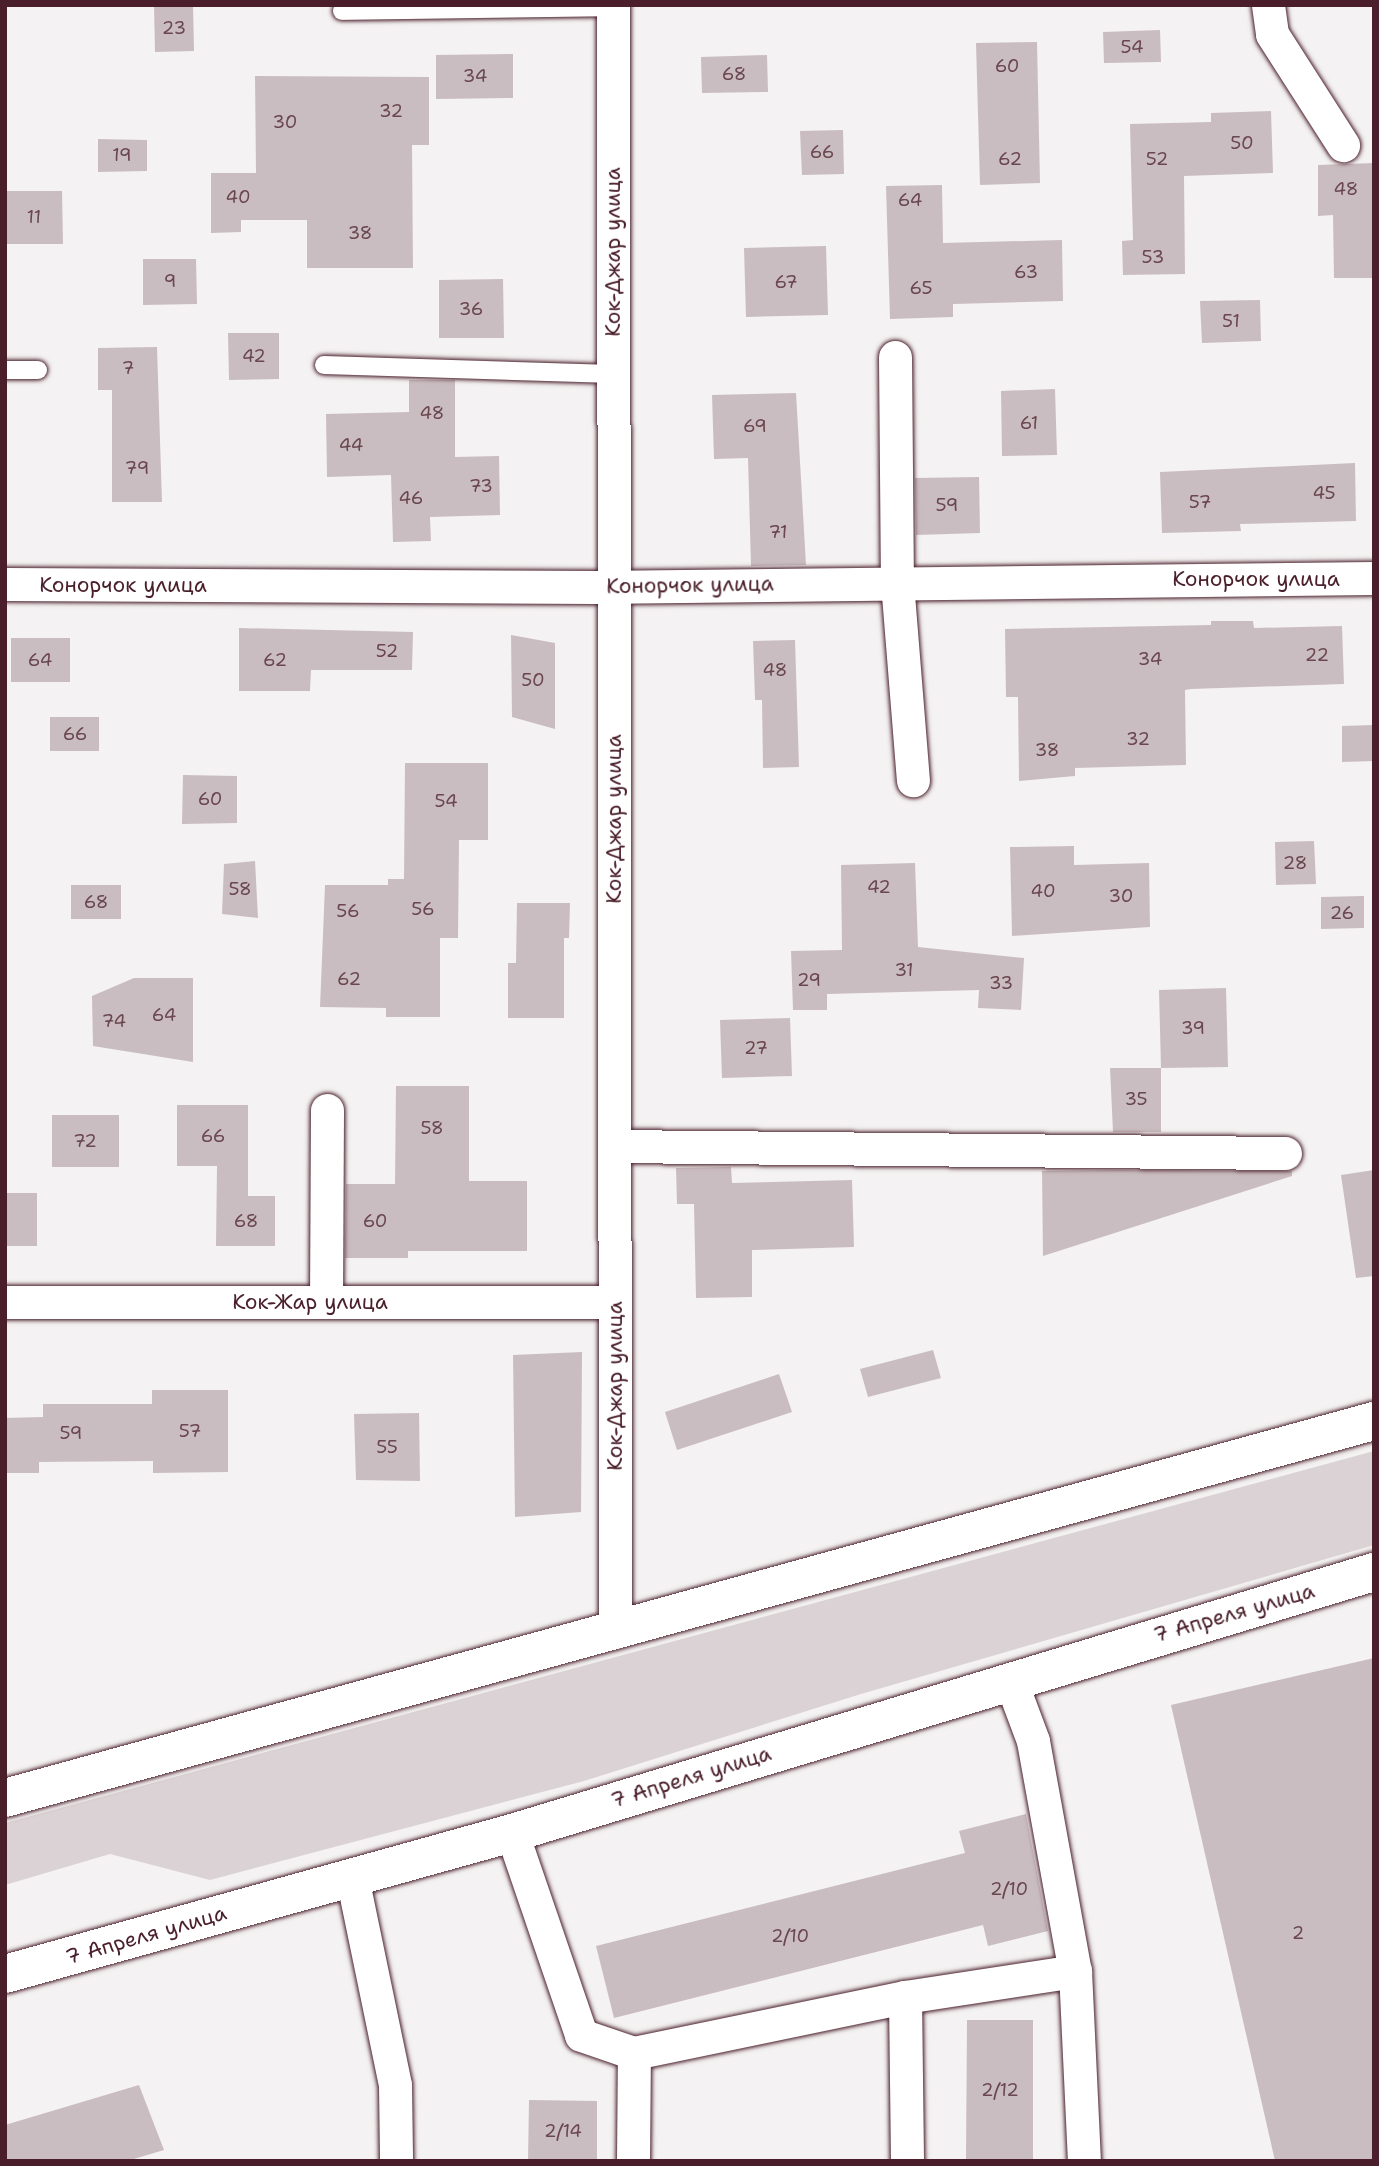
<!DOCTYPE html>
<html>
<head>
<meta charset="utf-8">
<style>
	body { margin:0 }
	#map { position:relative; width:1379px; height:2166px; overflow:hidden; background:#f4f2f2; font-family:"Shantell Sans",sans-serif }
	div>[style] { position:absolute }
	.green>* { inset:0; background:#dbd2d5 }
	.building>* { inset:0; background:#cabdc1 }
	.roads { filter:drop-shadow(0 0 2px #4a1f2b) drop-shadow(0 0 2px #4a1f2b) }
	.service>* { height:18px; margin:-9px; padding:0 9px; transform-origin:9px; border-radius:9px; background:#fff }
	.minor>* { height:33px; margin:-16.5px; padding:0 16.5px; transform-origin:16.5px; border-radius:16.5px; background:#fff }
	.primary>* { height:38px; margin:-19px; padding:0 19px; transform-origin:19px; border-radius:19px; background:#fff }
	span { translate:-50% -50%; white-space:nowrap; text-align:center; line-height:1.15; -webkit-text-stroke:5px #fff; paint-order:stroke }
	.number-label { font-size:18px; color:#6a4650 }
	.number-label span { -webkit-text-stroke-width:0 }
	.street-label { font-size:21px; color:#4a1f2b }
	.frame { position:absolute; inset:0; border:7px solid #4a1f2b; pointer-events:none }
</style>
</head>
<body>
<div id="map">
	<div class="green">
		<i style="clip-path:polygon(1374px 1451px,1374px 1545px,861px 1694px,584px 1781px,210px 1880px,110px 1854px,5px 1885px,5px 1823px)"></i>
	</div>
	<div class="building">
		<i style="clip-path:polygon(154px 5px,193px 5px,194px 51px,155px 52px)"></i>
		<i style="clip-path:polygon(1160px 30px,1161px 62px,1104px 63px,1103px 32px)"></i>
		<i style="clip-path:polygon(1037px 42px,1040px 183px,980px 185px,976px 43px)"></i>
		<i style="clip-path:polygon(513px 54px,513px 98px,436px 99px,436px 55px)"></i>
		<i style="clip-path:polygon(767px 55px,768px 92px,702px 93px,701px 57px)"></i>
		<i style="clip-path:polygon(255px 76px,429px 77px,429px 145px,412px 145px,413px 268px,307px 268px,307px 220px,241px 220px,241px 232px,211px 233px,211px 173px,256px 173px)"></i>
		<i style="clip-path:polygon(1271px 111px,1273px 173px,1184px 176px,1185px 274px,1123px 275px,1122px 241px,1133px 240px,1130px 124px,1211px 122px,1211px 113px)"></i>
		<i style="clip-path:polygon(843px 130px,844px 174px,802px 175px,800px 131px)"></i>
		<i style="clip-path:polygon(98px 139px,147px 140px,147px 171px,98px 172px)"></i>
		<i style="clip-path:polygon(1374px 163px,1374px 278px,1334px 278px,1333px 215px,1318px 216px,1318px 165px)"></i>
		<i style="clip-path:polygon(942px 185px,943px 243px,1062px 240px,1063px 301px,953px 304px,953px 317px,890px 319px,886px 186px)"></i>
		<i style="clip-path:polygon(5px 191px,62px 191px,63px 244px,5px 244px)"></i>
		<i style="clip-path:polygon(826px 246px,828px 315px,746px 317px,744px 248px)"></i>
		<i style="clip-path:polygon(143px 259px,196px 259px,197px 304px,143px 305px)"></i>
		<i style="clip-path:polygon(503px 279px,504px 338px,439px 338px,439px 280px)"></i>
		<i style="clip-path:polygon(1260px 300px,1261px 341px,1202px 343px,1200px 301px)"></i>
		<i style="clip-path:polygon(228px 333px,279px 333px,279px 379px,229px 380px)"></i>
		<i style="clip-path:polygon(157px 347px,162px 502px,112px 502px,112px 390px,98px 390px,98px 348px)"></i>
		<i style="clip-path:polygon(409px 380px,455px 380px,455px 457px,499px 456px,500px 515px,430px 517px,431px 541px,393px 542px,391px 475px,327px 477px,326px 414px,409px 412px)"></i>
		<i style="clip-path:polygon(1055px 389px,1057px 455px,1002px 456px,1001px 391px)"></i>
		<i style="clip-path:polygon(796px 393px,806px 565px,751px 566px,748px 458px,714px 459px,712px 395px)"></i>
		<i style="clip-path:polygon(1355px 463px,1356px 521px,1240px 524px,1241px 531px,1162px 533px,1160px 472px)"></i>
		<i style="clip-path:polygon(979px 477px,980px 533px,916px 535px,915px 478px)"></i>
		<i style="clip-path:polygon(1211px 621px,1253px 621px,1254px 628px,1342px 626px,1344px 684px,1191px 689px,1185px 690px,1186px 765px,1075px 768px,1075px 776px,1019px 781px,1018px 697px,1006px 697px,1005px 629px,1211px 625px)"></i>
		<i style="clip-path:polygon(239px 628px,413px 632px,412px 670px,311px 670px,310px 691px,239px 691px)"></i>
		<i style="clip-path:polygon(511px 635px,555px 643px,555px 729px,512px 717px)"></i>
		<i style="clip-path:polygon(11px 638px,70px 638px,70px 682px,11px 682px)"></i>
		<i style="clip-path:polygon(795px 640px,799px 767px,763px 768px,762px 700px,755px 700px,753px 641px)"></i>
		<i style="clip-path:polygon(50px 717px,99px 717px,99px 751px,50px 751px)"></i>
		<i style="clip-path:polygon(1374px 725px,1374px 761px,1342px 762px,1342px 726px)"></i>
		<i style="clip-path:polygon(405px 763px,488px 763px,488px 840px,459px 840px,458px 938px,440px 938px,440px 1017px,386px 1017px,386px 1008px,320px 1007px,325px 885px,388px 885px,388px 879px,404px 879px)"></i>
		<i style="clip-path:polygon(183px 775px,237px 776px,237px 823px,182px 824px)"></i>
		<i style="clip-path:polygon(1314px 841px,1316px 884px,1276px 885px,1275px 842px)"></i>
		<i style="clip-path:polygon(1074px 846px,1074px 865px,1149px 863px,1150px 927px,1012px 936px,1010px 847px)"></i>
		<i style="clip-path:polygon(255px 861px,258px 918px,222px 914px,224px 864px)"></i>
		<i style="clip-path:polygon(915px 863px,918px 947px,1024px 958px,1021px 1010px,978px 1008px,979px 990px,827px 994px,827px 1010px,793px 1010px,791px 951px,842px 950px,841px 865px)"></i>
		<i style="clip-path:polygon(71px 885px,121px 885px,121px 919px,71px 919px)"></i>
		<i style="clip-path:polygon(1364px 896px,1364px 928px,1321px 929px,1321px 897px)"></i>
		<i style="clip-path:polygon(517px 903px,570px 903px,569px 938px,564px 938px,564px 1018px,508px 1018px,508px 963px,516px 963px)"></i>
		<i style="clip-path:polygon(134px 978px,193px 978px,193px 1062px,93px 1046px,92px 996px)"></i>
		<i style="clip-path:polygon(1226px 988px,1228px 1067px,1161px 1068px,1159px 990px)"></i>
		<i style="clip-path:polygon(790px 1018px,792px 1076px,722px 1078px,720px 1020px)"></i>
		<i style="clip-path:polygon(1110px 1068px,1161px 1068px,1161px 1132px,1113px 1132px)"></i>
		<i style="clip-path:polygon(396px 1086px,469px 1086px,469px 1181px,527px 1181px,527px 1251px,408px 1251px,408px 1258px,345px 1258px,346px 1184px,395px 1184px)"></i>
		<i style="clip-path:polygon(177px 1105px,248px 1105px,248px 1196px,275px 1196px,275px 1246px,216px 1246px,217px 1166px,177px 1166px)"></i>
		<i style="clip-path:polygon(52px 1115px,119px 1115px,119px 1167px,52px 1167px)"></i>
		<i style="clip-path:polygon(731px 1167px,732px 1183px,852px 1180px,854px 1247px,752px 1250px,752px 1297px,696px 1298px,694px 1204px,677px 1204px,676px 1168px)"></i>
		<i style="clip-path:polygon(1115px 1170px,1292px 1171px,1292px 1176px,1043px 1256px,1042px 1171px)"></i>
		<i style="clip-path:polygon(1374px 1170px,1374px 1276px,1356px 1278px,1341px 1175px)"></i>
		<i style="clip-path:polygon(5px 1193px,37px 1193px,37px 1246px,5px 1246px)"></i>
		<i style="clip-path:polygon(933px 1350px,941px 1378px,868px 1397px,860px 1369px)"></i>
		<i style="clip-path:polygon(582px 1352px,581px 1512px,515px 1517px,513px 1355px)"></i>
		<i style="clip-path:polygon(779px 1374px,792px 1412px,677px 1450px,665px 1412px)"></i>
		<i style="clip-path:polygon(152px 1390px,228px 1390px,228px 1472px,153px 1473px,153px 1461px,39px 1462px,39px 1473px,5px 1473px,5px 1418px,43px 1417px,43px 1404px,152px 1404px)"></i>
		<i style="clip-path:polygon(419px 1413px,420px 1481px,356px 1480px,354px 1414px)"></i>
		<i style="clip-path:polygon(1374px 1658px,1374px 2161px,1275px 2161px,1171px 1705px)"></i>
		<i style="clip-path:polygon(1026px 1814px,1048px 1931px,988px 1946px,983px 1925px,614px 2018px,596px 1946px,965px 1853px,959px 1831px)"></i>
		<i style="clip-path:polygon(967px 2020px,1033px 2020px,1033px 2161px,966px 2161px)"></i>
		<i style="clip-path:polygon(139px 2085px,164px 2150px,127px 2161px,5px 2161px,5px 2125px)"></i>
		<i style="clip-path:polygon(529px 2100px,597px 2101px,597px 2161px,528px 2161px)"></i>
	</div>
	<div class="roads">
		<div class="service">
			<i style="left:342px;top:11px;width:271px;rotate:-0.8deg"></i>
			<i style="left:324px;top:365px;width:289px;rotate:1.8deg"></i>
			<i style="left:5px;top:370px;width:33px"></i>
		</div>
		<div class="minor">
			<i style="left:613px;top:5px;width:1627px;rotate:89.93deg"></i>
			<i style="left:1268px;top:5px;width:29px;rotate:82deg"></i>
			<i style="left:1272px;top:34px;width:132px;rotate:57.4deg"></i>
			<i style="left:895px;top:357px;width:225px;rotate:89.5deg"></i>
			<i style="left:897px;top:582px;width:199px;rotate:85.4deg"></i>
			<i style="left:5px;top:584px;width:591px;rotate:0.29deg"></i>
			<i style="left:596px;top:587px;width:778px;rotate:-0.66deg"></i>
			<i style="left:614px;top:1146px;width:671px;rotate:0.6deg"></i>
			<i style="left:5px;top:1302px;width:610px"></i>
			<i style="left:326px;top:1302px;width:192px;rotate:-89.7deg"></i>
			<i style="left:1010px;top:1679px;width:66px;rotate:69.6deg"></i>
			<i style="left:1033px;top:1741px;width:234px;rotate:79.7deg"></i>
			<i style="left:1075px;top:1971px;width:190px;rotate:87.3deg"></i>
			<i style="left:512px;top:1833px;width:213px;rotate:71.1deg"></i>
			<i style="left:581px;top:2035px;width:56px;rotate:18.8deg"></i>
			<i style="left:634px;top:2053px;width:277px;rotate:-11.7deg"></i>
			<i style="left:905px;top:1997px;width:172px;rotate:-8.7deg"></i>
			<i style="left:352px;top:1877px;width:212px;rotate:78.3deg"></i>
			<i style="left:395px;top:2085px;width:76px;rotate:89.2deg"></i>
			<i style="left:905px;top:1997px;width:164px;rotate:89.3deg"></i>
			<i style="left:633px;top:2161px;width:108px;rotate:-89.5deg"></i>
		</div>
		<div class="primary">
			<i style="left:5px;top:1798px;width:1420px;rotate:-15.4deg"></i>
			<i style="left:5px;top:1974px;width:526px;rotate:-15.54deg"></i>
			<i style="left:512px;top:1833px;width:901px;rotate:-16.85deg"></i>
		</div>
	</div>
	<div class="number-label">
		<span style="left:174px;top:28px">23</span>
		<span style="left:1132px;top:47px">54</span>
		<span style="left:1007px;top:66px">60</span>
		<span style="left:734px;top:74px">68</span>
		<span style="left:475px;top:76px">34</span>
		<span style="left:391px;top:111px">32</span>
		<span style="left:285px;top:122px">30</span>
		<span style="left:1242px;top:143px">50</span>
		<span style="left:822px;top:152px">66</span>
		<span style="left:122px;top:155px">19</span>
		<span style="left:1010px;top:159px">62</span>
		<span style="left:1157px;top:159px">52</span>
		<span style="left:1346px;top:189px">48</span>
		<span style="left:238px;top:197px">40</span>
		<span style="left:910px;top:200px">64</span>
		<span style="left:34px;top:217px">11</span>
		<span style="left:360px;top:233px">38</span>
		<span style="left:1153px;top:257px">53</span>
		<span style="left:1026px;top:272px">63</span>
		<span style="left:170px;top:281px">9</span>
		<span style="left:786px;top:282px">67</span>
		<span style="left:921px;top:288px">65</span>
		<span style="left:471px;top:309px">36</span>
		<span style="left:1231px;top:321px">51</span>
		<span style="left:254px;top:356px">42</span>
		<span style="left:128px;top:368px">7</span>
		<span style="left:432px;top:413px">48</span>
		<span style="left:1029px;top:423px">61</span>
		<span style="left:755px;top:426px">69</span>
		<span style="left:351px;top:445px">44</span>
		<span style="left:137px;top:468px">79</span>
		<span style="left:481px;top:486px">73</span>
		<span style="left:1324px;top:493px">45</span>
		<span style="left:411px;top:498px">46</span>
		<span style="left:1200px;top:502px">57</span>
		<span style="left:947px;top:505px">59</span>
		<span style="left:778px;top:532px">71</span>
		<span style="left:387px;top:651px">52</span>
		<span style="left:1317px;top:655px">22</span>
		<span style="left:1150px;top:659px">34</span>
		<span style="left:40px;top:660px">64</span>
		<span style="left:275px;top:660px">62</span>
		<span style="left:775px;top:670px">48</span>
		<span style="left:533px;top:680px">50</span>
		<span style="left:75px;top:734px">66</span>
		<span style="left:1138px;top:739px">32</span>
		<span style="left:1047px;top:750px">38</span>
		<span style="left:210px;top:799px">60</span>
		<span style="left:446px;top:801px">54</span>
		<span style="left:1295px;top:863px">28</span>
		<span style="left:879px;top:887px">42</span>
		<span style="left:240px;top:889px">58</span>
		<span style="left:1043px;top:891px">40</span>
		<span style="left:1121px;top:896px">30</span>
		<span style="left:96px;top:902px">68</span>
		<span style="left:423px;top:909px">56</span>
		<span style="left:348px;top:911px">56</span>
		<span style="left:1342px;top:913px">26</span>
		<span style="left:904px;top:970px">31</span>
		<span style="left:349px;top:979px">62</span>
		<span style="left:809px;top:980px">29</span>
		<span style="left:1001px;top:983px">33</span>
		<span style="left:164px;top:1015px">64</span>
		<span style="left:114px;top:1021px">74</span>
		<span style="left:1193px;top:1028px">39</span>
		<span style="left:756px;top:1048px">27</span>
		<span style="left:1136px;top:1099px">35</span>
		<span style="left:432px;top:1128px">58</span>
		<span style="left:213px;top:1136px">66</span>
		<span style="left:85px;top:1141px">72</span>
		<span style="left:246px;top:1221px">68</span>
		<span style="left:375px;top:1221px">60</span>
		<span style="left:190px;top:1431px">57</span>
		<span style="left:71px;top:1433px">59</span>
		<span style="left:387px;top:1447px">55</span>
		<span style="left:1009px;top:1889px">2/10</span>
		<span style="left:1298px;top:1933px">2</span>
		<span style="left:790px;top:1936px">2/10</span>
		<span style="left:1000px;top:2090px">2/12</span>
		<span style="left:563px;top:2131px">2/14</span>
	</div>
	<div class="street-label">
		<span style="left:613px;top:252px;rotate:-90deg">Кок-Джар улица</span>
		<span style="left:1256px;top:579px">Конорчок улица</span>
		<span style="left:123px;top:585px">Конорчок улица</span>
		<span style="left:690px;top:585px;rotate:-1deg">Конорчок улица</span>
		<span style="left:614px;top:819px;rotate:-90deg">Кок-Джар улица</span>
		<span style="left:310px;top:1302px">Кок-Жар улица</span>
		<span style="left:615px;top:1386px;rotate:-90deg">Кок-Джар улица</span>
		<span style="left:1234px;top:1613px;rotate:-16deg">7 Апреля улица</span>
		<span style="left:691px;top:1777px;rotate:-17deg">7 Апреля улица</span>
		<span style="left:146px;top:1935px;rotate:-16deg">7 Апреля улица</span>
	</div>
	<div class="frame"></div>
</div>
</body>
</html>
